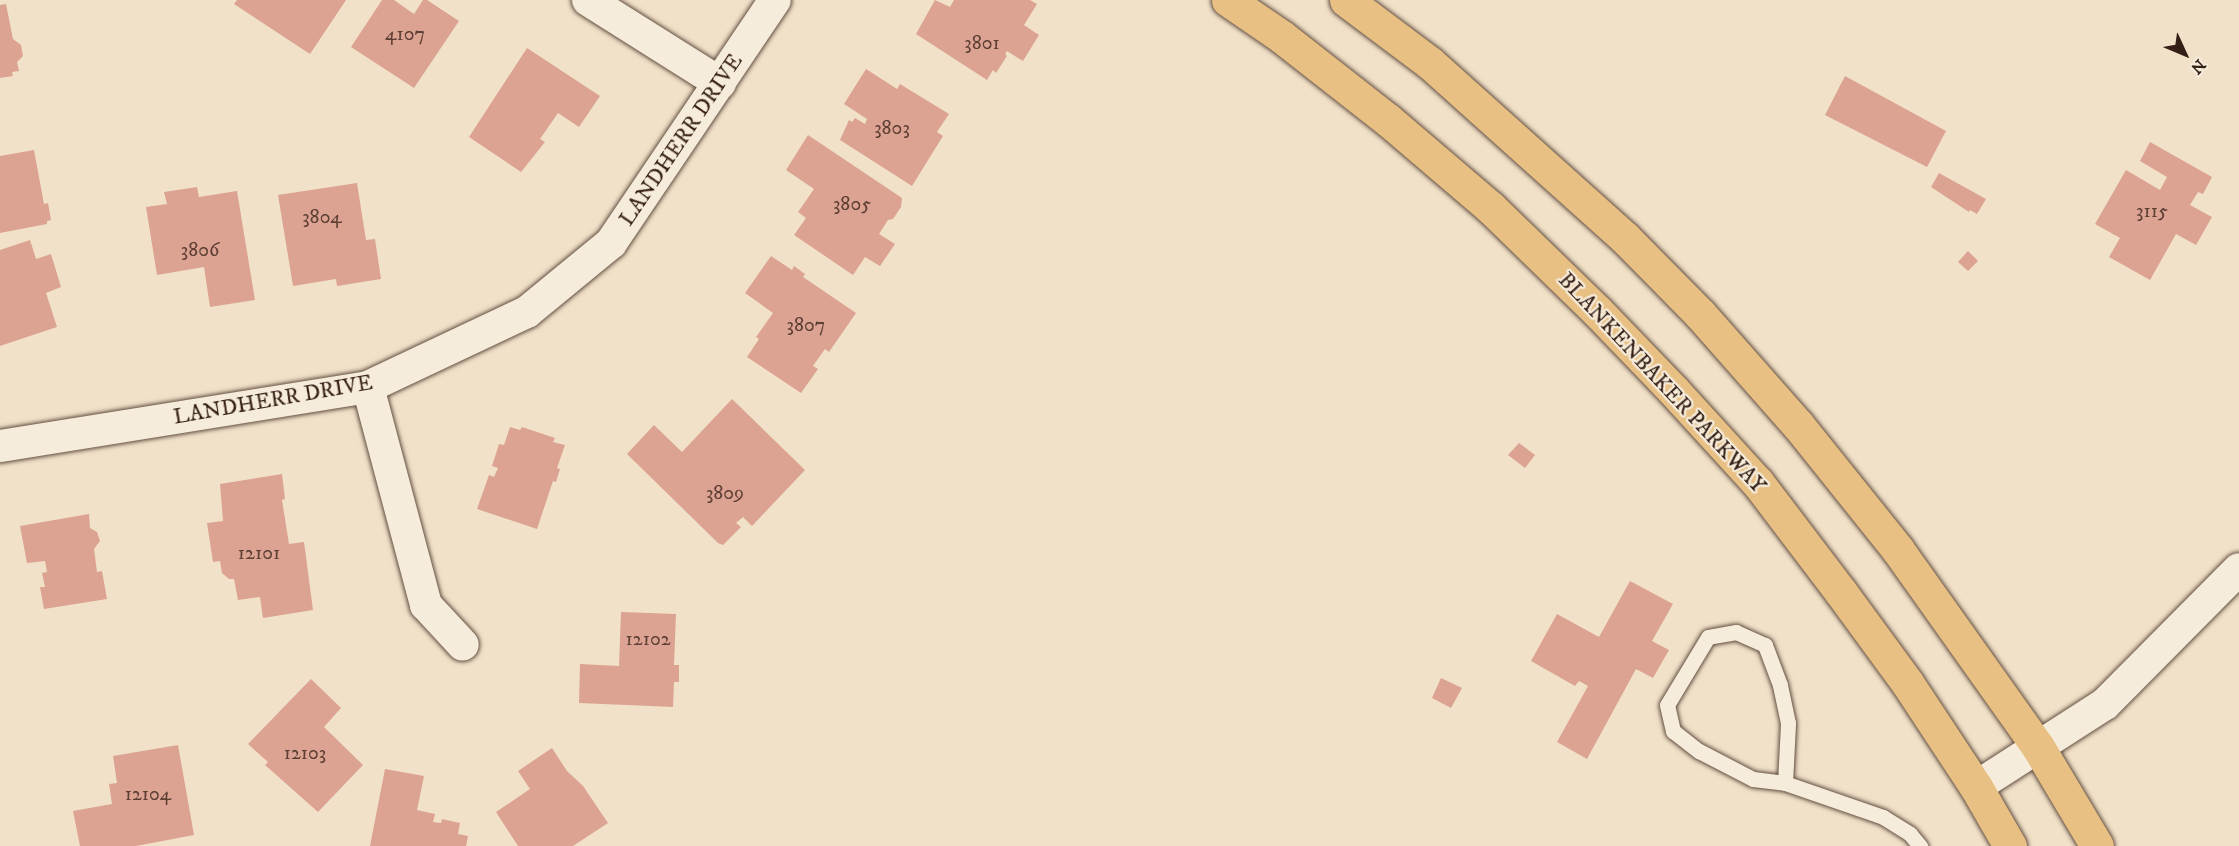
<!DOCTYPE html>
<html>
<head>
<meta charset="utf-8">
<style>
	body { margin:0 }
	#map { position:relative; width:2239px; height:846px; overflow:hidden; background:#f1e1c8; font-family:"IM FELL DW Pica",serif }
	div>[style] { position:absolute }
	.building>* { inset:0; background:#dca393 }
	.roads { filter:drop-shadow(0 0 2px #634f42) drop-shadow(0 0 2px #634f42) }
	.service>* { height:15px; margin:-7.5px; padding:0 7.5px; transform-origin:7.5px; border-radius:7.5px; background:#f6ecdb }
	.minor>* { height:32px; margin:-16px; padding:0 16px; transform-origin:16px; border-radius:16px; background:#f6ecdb }
	.primary>* { height:33px; margin:-16.5px; padding:0 16.5px; transform-origin:16.5px; border-radius:16.5px; background:#e8c084 }
	span { translate:-50% -50%; white-space:nowrap; text-align:center; line-height:1.15; -webkit-text-stroke:4.5px #f6ecdb; paint-order:stroke }
	.number-label { font-size:20px; color:#5e3f34 }
	.number-label span { -webkit-text-stroke-width:0 }
	.street-label { font-size:22px; color:#341e15 }
	.north { position:absolute; left:2155px; top:24px; width:60px; height:60px; -webkit-text-stroke:4px #f6ecdb; paint-order:stroke; rotate:134deg; font-size:16px; font-weight:700; line-height:24px; text-align:center; color:#341e15 }
	.north::after { content:''; display:block; margin:auto; width:21px; height:27px; background:#341e15; clip-path:polygon(50% 0,100% 100%,50% 72%,0 100%) }
</style>
</head>
<body>
<div id="map">
	<div class="building">
		<i style="clip-path:polygon(237px 0,346px 0,310px 54px,234px 4px)"></i>
		<i style="clip-path:polygon(382px 0,394px 0,414px 14px,423px 0,427px 0,459px 21px,414px 88px,351px 47px)"></i>
		<i style="clip-path:polygon(935px 0,950px 7px,954px 0,1030px 0,1037px 4px,1024px 25px,1039px 35px,1023px 61px,1007px 51px,1005px 54px,1007px 56px,996px 73px,993px 70px,987px 80px,916px 34px)"></i>
		<i style="clip-path:polygon(6px 4px,13px 39px,21px 45px,23px 56px,17px 62px,19px 71px,12px 72px,13px 76px,0 78px,0 5px)"></i>
		<i style="clip-path:polygon(527px 48px,600px 96px,579px 127px,558px 113px,540px 139px,545px 142px,521px 172px,469px 137px)"></i>
		<i style="clip-path:polygon(866px 69px,897px 89px,900px 84px,949px 114px,937px 132px,943px 136px,912px 186px,840px 140px,849px 120px,852px 122px,855px 118px,865px 124px,867px 119px,844px 104px)"></i>
		<i style="clip-path:polygon(1845px 76px,1946px 131px,1927px 167px,1825px 115px)"></i>
		<i style="clip-path:polygon(808px 135px,902px 198px,901px 207px,893px 219px,888px 220px,879px 234px,895px 244px,880px 266px,865px 257px,853px 275px,794px 235px,806px 218px,798px 212px,814px 189px,786px 170px)"></i>
		<i style="clip-path:polygon(2150px 142px,2212px 177px,2203px 194px,2198px 192px,2190px 205px,2212px 217px,2196px 245px,2176px 234px,2150px 280px,2109px 257px,2120px 238px,2095px 224px,2126px 170px,2160px 190px,2167px 177px,2140px 161px)"></i>
		<i style="clip-path:polygon(34px 150px,44px 204px,48px 203px,51px 220px,47px 221px,47px 224px,0 233px,0 156px)"></i>
		<i style="clip-path:polygon(1939px 173px,1986px 199px,1977px 214px,1970px 210px,1969px 212px,1931px 187px)"></i>
		<i style="clip-path:polygon(357px 183px,366px 240px,375px 239px,381px 279px,337px 286px,336px 279px,293px 286px,278px 195px)"></i>
		<i style="clip-path:polygon(197px 187px,199px 197px,237px 191px,255px 300px,210px 307px,204px 267px,157px 275px,146px 207px,167px 204px,164px 192px)"></i>
		<i style="clip-path:polygon(30px 240px,36px 259px,51px 254px,61px 287px,46px 293px,57px 327px,0 346px,0 250px)"></i>
		<i style="clip-path:polygon(1968px 251px,1978px 261px,1968px 271px,1958px 262px)"></i>
		<i style="clip-path:polygon(771px 256px,792px 270px,794px 266px,805px 274px,803px 277px,856px 313px,829px 352px,825px 349px,813px 366px,818px 369px,801px 393px,747px 357px,759px 339px,756px 337px,773px 313px,745px 293px)"></i>
		<i style="clip-path:polygon(732px 399px,805px 470px,752px 526px,743px 517px,736px 523px,741px 527px,723px 545px,718px 543px,627px 454px,654px 425px,682px 452px)"></i>
		<i style="clip-path:polygon(510px 427px,520px 430px,522px 427px,555px 438px,553px 442px,565px 445px,557px 468px,560px 469px,556px 482px,553px 481px,537px 529px,477px 509px,489px 475px,494px 477px,498px 468px,492px 466px,499px 444px,504px 445px)"></i>
		<i style="clip-path:polygon(1519px 443px,1535px 455px,1525px 468px,1508px 455px)"></i>
		<i style="clip-path:polygon(282px 474px,285px 499px,282px 500px,289px 544px,304px 542px,313px 610px,263px 618px,260px 597px,238px 600px,234px 579px,229px 579px,222px 573px,220px 561px,213px 562px,207px 523px,223px 521px,220px 484px)"></i>
		<i style="clip-path:polygon(89px 514px,90px 528px,97px 532px,100px 541px,94px 549px,97px 572px,102px 571px,107px 599px,44px 609px,40px 587px,45px 587px,42px 573px,47px 572px,45px 561px,27px 563px,20px 526px)"></i>
		<i style="clip-path:polygon(1630px 581px,1673px 604px,1652px 641px,1669px 650px,1653px 678px,1636px 669px,1587px 759px,1557px 742px,1588px 686px,1579px 681px,1575px 686px,1531px 661px,1557px 614px,1599px 637px)"></i>
		<i style="clip-path:polygon(621px 612px,676px 614px,674px 665px,679px 665px,679px 682px,674px 682px,673px 707px,579px 703px,580px 664px,619px 666px)"></i>
		<i style="clip-path:polygon(1441px 678px,1462px 688px,1451px 708px,1432px 698px)"></i>
		<i style="clip-path:polygon(311px 679px,341px 708px,324px 727px,363px 765px,318px 812px,265px 765px,268px 762px,248px 744px)"></i>
		<i style="clip-path:polygon(178px 745px,194px 835px,136px 846px,80px 846px,73px 811px,112px 804px,109px 784px,117px 783px,113px 756px)"></i>
		<i style="clip-path:polygon(552px 748px,567px 771px,583px 786px,608px 823px,573px 846px,518px 846px,496px 812px,530px 789px,518px 771px)"></i>
		<i style="clip-path:polygon(385px 769px,424px 776px,417px 810px,435px 814px,433px 822px,441px 823px,442px 819px,460px 823px,458px 834px,468px 836px,466px 846px,370px 846px)"></i>
	</div>
	<div class="roads">
		<div class="service">
			<i style="left:1785px;top:783px;width:60px;rotate:-87.1deg"></i>
			<i style="left:1788px;top:723px;width:39px;rotate:-102deg"></i>
			<i style="left:1780px;top:685px;width:43px;rotate:-110.6deg"></i>
			<i style="left:1765px;top:645px;width:32px;rotate:-156deg"></i>
			<i style="left:1736px;top:632px;width:28px;rotate:170deg"></i>
			<i style="left:1708px;top:637px;width:79px;rotate:121.1deg"></i>
			<i style="left:1667px;top:705px;width:27px;rotate:77deg"></i>
			<i style="left:1673px;top:731px;width:33px;rotate:38deg"></i>
			<i style="left:1699px;top:751px;width:61px;rotate:27.4deg"></i>
			<i style="left:1753px;top:779px;width:32px;rotate:7deg"></i>
			<i style="left:1785px;top:783px;width:104px;rotate:19.1deg"></i>
			<i style="left:1883px;top:817px;width:32px;rotate:32deg"></i>
			<i style="left:1910px;top:834px;width:16px;rotate:50deg"></i>
		</div>
		<div class="minor">
			<i style="left:588px;top:0;width:156px;rotate:32.2deg"></i>
			<i style="left:368px;top:387px;width:226px;rotate:75.1deg"></i>
			<i style="left:426px;top:605px;width:54px;rotate:47.2deg"></i>
			<i style="left:0;top:446px;width:373px;rotate:-9.1deg"></i>
			<i style="left:368px;top:387px;width:176px;rotate:-25.3deg"></i>
			<i style="left:527px;top:312px;width:109px;rotate:-39.4deg"></i>
			<i style="left:611px;top:243px;width:293px;rotate:-56deg"></i>
			<i style="left:1976px;top:787px;width:153px;rotate:-32.8deg"></i>
			<i style="left:2105px;top:704px;width:190px;rotate:-45.2deg"></i>
		</div>
		<div class="primary">
			<i style="left:1228px;top:0;width:65px;rotate:34.4deg"></i>
			<i style="left:1282px;top:37px;width:135px;rotate:38.1deg"></i>
			<i style="left:1388px;top:120px;width:134px;rotate:40.5deg"></i>
			<i style="left:1490px;top:207px;width:149px;rotate:44.2deg"></i>
			<i style="left:1597px;top:311px;width:110px;rotate:46.1deg"></i>
			<i style="left:1673px;top:390px;width:126px;rotate:47.6deg"></i>
			<i style="left:1758px;top:483px;width:136px;rotate:52.8deg"></i>
			<i style="left:1840px;top:591px;width:115px;rotate:53.8deg"></i>
			<i style="left:1908px;top:684px;width:123px;rotate:56.6deg"></i>
			<i style="left:1976px;top:787px;width:68px;rotate:60deg"></i>
			<i style="left:1346px;top:0;width:105px;rotate:36.9deg"></i>
			<i style="left:1430px;top:63px;width:262px;rotate:41.9deg"></i>
			<i style="left:1625px;top:238px;width:107px;rotate:45.4deg"></i>
			<i style="left:1700px;top:314px;width:148px;rotate:48.6deg"></i>
			<i style="left:1798px;top:425px;width:160px;rotate:51.3deg"></i>
			<i style="left:1898px;top:550px;width:242px;rotate:54.6deg"></i>
			<i style="left:2038px;top:747px;width:115px;rotate:59.2deg"></i>
		</div>
	</div>
	<div class="number-label">
		<span style="left:405px;top:34px">4107</span>
		<span style="left:982px;top:43px">3801</span>
		<span style="left:892px;top:128px">3803</span>
		<span style="left:852px;top:204px">3805</span>
		<span style="left:2152px;top:211px">3115</span>
		<span style="left:322px;top:217px">3804</span>
		<span style="left:200px;top:250px">3806</span>
		<span style="left:806px;top:325px">3807</span>
		<span style="left:725px;top:493px">3809</span>
		<span style="left:259px;top:553px">12101</span>
		<span style="left:648px;top:639px">12102</span>
		<span style="left:305px;top:753px">12103</span>
		<span style="left:148px;top:794px">12104</span>
	</div>
	<div class="street-label">
		<span style="left:681px;top:140px;rotate:-56deg">LANDHERR DRIVE</span>
		<span style="left:1662px;top:383px;rotate:47deg">BLANKENBAKER PARKWAY</span>
		<span style="left:273px;top:400px;rotate:-10deg">LANDHERR DRIVE</span>
	</div>
	<div class="north">N</div>
</div>
</body>
</html>
